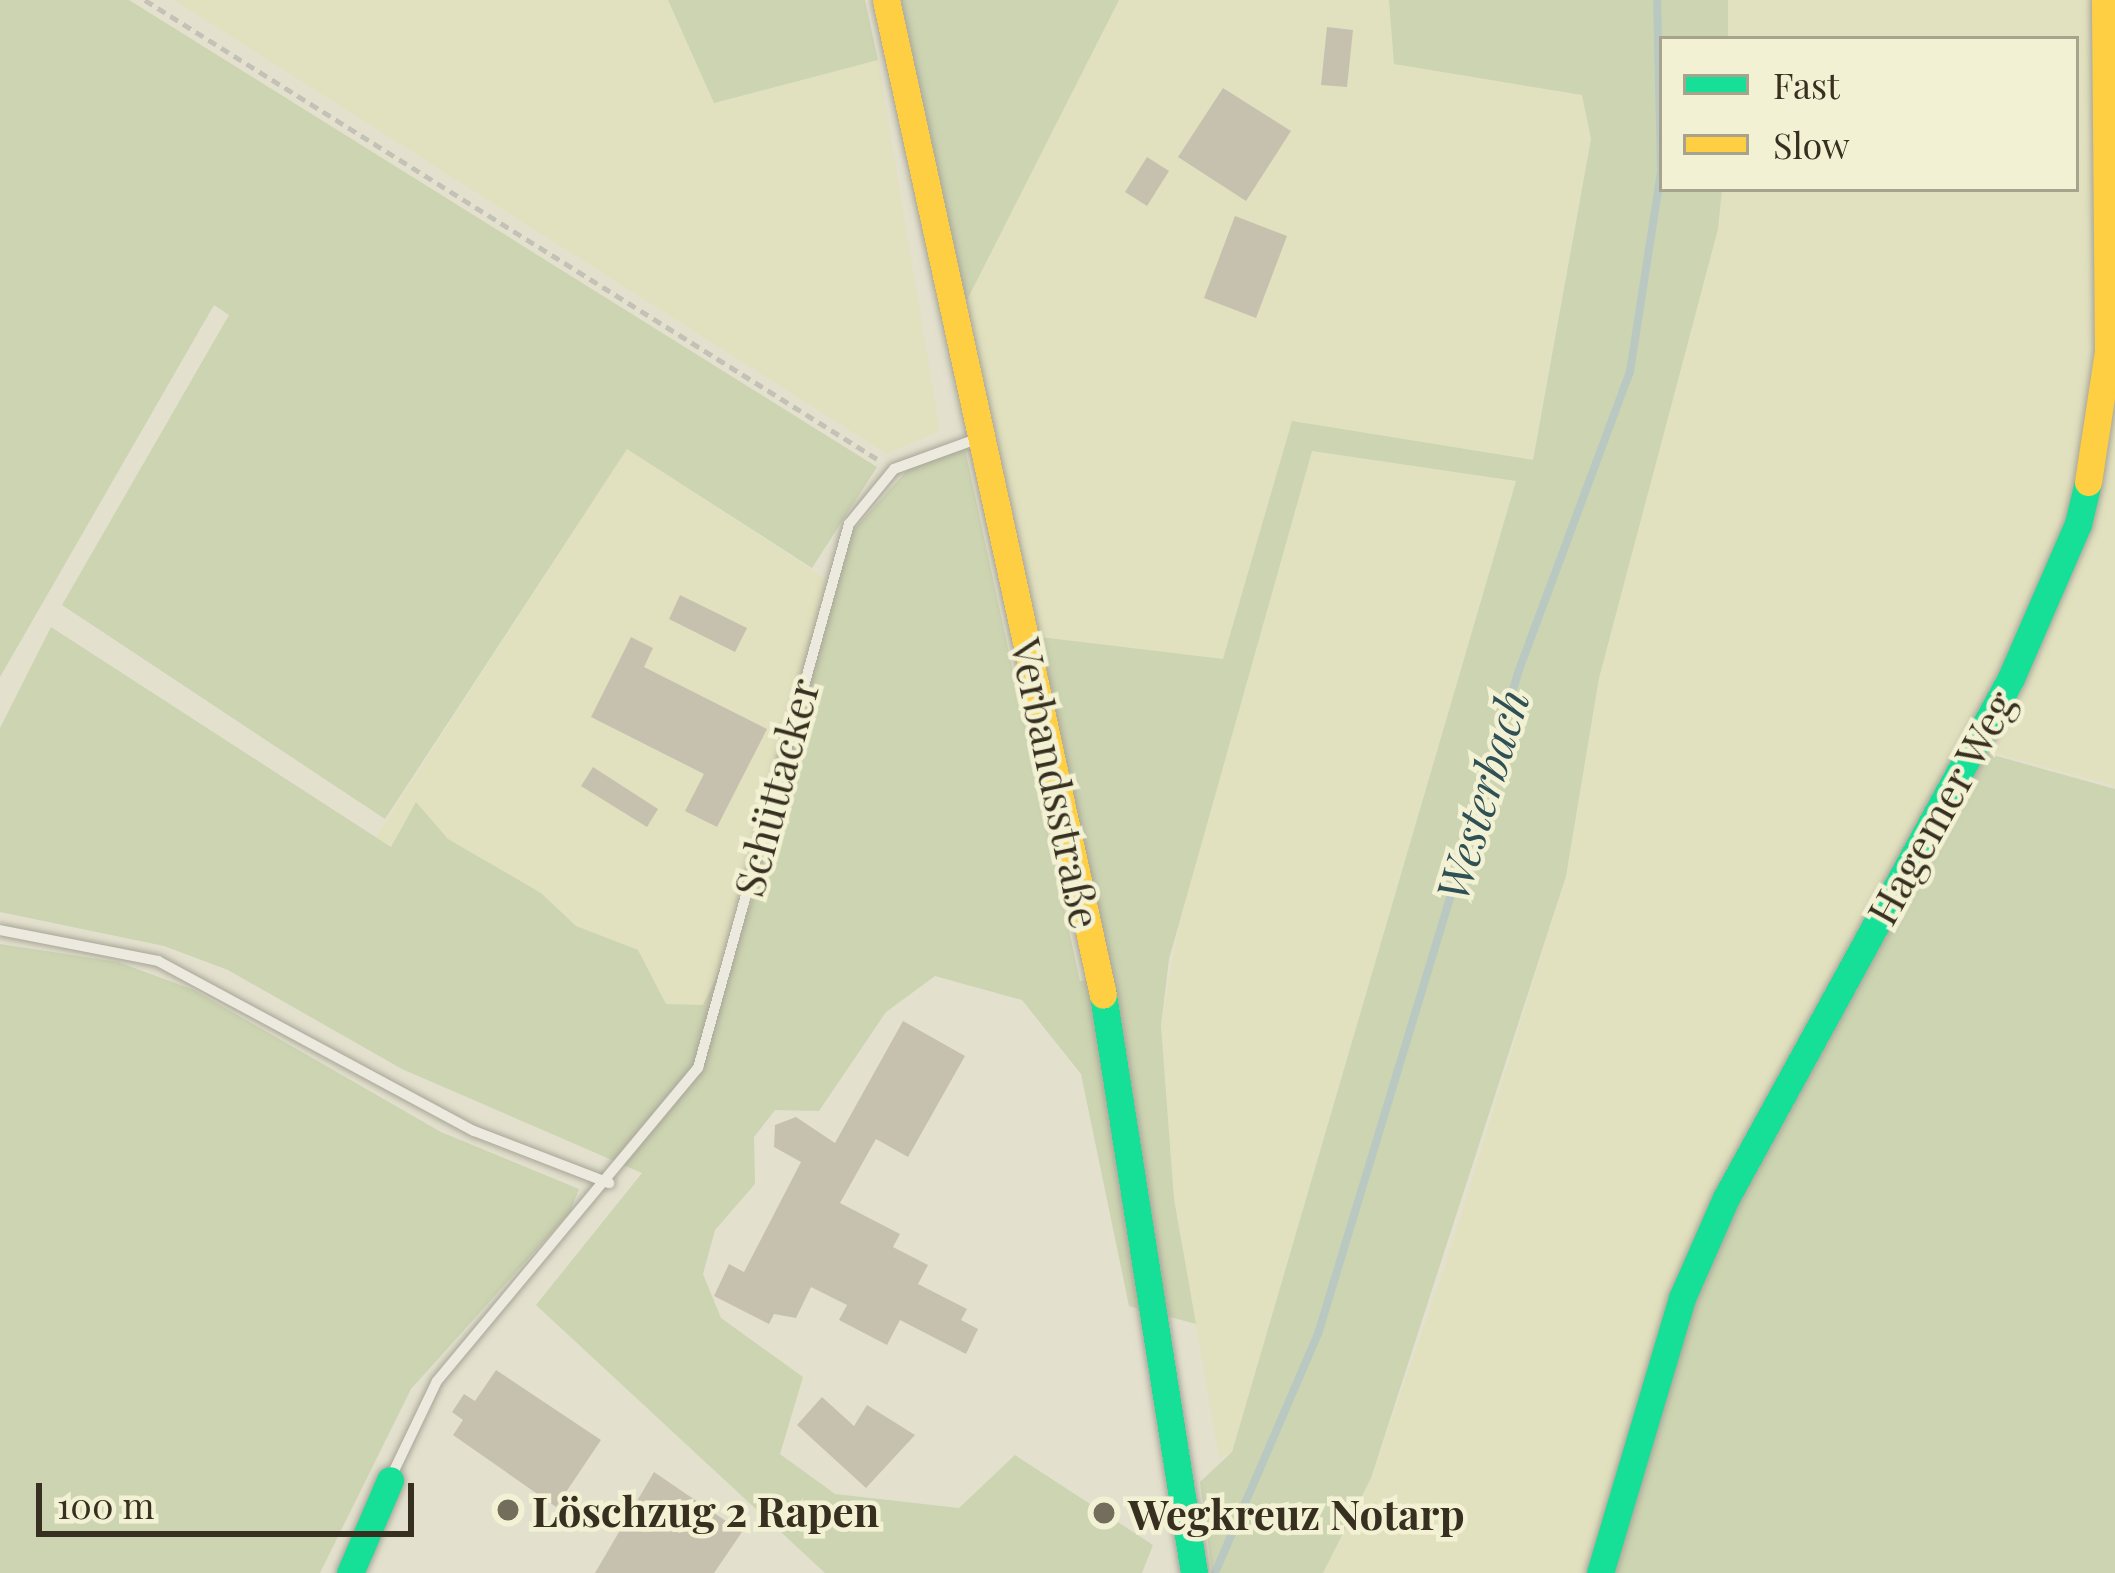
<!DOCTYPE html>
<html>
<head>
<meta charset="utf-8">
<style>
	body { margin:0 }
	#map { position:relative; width:2115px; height:1573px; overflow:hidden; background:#e3e1ce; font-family:"Playfair Display",serif }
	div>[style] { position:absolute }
	.farmland>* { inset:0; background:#e1e1bf }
	.green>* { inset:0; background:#ccd4b1 }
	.stream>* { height:8px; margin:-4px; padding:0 4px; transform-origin:4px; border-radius:4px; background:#b9c9c2 }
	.building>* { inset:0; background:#c6c0af }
	.path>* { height:4.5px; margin-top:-2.25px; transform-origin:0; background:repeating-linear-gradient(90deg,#c4c2b6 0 9px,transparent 0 15px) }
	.roads { filter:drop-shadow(0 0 3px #a8a597) drop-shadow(0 0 3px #a8a597) }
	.lane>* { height:10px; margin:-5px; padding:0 5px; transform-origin:5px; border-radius:5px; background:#eceadf }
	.fast>* { height:27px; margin:-13.5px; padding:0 13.5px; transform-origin:13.5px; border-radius:13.5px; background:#16e098 }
	.slow>* { height:27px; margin:-13.5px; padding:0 13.5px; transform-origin:13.5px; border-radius:13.5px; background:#ffcf43 }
	.dots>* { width:33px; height:33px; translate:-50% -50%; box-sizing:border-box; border:6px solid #f3f1d4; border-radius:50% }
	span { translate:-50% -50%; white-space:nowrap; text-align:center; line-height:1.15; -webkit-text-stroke:9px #f3f1d4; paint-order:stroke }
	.street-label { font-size:42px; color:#372f1f }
	.poi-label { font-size:42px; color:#372f1f; font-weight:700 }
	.left { translate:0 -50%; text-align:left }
	.water-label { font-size:45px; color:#2f5055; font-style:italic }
	.legend { position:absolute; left:1659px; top:36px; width:420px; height:156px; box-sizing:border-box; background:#f3f1d4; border:3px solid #a8a38c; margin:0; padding:15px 21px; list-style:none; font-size:36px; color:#372f1f }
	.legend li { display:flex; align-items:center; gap:24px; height:60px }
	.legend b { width:60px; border:3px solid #a8a38c }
	.scale { position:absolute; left:36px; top:1483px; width:378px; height:54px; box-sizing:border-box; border:6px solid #372f1f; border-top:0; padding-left:15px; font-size:36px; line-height:42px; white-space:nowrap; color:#372f1f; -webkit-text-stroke:9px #f3f1d4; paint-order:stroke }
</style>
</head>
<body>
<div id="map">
	<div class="farmland">
		<i style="clip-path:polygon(174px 0,668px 0,715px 103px,878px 60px,940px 431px,887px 454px)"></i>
		<i style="clip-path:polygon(1119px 0,1389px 0,1394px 64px,1582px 94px,1591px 139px,1532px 461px,1292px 421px,1223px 660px,1040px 637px,966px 302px)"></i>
		<i style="clip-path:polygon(1728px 0,2097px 0,2103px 325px,2090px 474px,1594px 1573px,1323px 1573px,1371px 1478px,1446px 1264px,1566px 876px,1599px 678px,1722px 189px,2076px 189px,2076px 39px,1728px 39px)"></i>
		<i style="clip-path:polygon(2115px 0,2115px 786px,1976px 748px,2095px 474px)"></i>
		<i style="clip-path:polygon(627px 448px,830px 582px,755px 900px,703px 1005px,666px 1004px,638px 950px,576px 926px,541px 893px,448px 839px,417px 803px,392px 847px,376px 837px)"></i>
		<i style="clip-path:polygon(1311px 451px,1516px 480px,1232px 1452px,1219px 1458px,1174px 1199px,1161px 1026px,1187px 877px)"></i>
	</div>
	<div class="green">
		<i style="clip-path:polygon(0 0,129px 0,877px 467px,812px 568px,627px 449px,385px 819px,62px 605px,229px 315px,214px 305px,0 677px)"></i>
		<i style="clip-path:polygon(668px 0,865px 0,878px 60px,714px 103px)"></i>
		<i style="clip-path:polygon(901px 0,1119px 0,966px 302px)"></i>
		<i style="clip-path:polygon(1389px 0,1728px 0,1728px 39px,1662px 39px,1662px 189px,1722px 189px,1718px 229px,1599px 678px,1566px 876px,1371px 1478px,1323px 1573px,1212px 1573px,1200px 1482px,1232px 1452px,1516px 481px,1312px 451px,1169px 959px,1161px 1026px,1174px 1199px,1196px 1324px,1129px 1306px,1081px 1074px,1022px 1000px,935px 976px,886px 1012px,819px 1111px,775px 1110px,754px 1137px,755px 1184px,715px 1230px,703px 1274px,721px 1318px,803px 1377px,780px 1454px,835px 1494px,959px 1508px,1015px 1455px,1153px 1545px,1142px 1573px,825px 1573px,536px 1305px,642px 1173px,402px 1069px,228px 970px,164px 946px,0 912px,0 728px,51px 627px,391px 847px,416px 802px,448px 839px,541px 893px,576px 926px,638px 950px,666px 1004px,703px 1005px,752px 902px,839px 546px,912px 465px,965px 449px,1080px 981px,1111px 974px,1040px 637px,1223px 659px,1292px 421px,1533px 460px,1591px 139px,1582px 95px,1394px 64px)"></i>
		<i style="clip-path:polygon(1975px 750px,2115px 789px,2115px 1573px,1610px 1573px,1637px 1457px,1734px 1202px)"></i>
		<i style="clip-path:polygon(0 944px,118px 962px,194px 990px,441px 1132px,579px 1189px,570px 1212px,411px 1389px,320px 1573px,0 1573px)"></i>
	</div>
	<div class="stream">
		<i style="left:1215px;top:1573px;width:260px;rotate:-66.7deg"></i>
		<i style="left:1318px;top:1334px;width:694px;rotate:-73.16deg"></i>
		<i style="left:1519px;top:670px;width:318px;rotate:-69.6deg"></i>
		<i style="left:1630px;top:372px;width:203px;rotate:-81.2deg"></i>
		<i style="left:1661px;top:171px;width:171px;rotate:-91.3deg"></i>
	</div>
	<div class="building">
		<i style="clip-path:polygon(1327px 27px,1353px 30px,1347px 87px,1321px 85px)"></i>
		<i style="clip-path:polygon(1223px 88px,1291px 131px,1246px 201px,1178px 157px)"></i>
		<i style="clip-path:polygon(1147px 157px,1169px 171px,1147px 206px,1125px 192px)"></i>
		<i style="clip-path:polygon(1235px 216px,1287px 236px,1256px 318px,1204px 298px)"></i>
		<i style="clip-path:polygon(680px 595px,747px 628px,735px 652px,669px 619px)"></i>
		<i style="clip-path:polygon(631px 637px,653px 648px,644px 667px,767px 729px,717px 827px,685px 811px,704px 774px,591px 717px)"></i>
		<i style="clip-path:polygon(593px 767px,658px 809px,647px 827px,581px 786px)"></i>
		<i style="clip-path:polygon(903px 1021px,965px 1056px,908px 1157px,876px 1139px,840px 1203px,900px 1234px,893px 1247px,928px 1265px,918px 1284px,967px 1309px,961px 1320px,978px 1329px,966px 1354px,900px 1320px,887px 1345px,839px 1320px,847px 1305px,811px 1287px,796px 1318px,774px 1314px,769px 1324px,714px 1296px,729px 1264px,744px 1272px,801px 1162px,774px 1147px,775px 1125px,796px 1117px,835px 1143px)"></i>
		<i style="clip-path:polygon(496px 1370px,601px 1440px,556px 1507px,453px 1435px,463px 1420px,452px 1412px,464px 1394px,475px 1401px)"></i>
		<i style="clip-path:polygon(822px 1397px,854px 1426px,867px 1405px,915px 1435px,866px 1488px,797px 1425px)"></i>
		<i style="clip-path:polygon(654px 1472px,742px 1532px,714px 1573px,595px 1573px)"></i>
	</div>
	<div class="path">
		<i style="left:145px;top:0;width:866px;rotate:32.08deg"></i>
	</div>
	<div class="roads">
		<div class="lane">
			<i style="left:0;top:930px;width:161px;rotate:11.1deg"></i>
			<i style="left:158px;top:961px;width:359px;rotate:28.3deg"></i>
			<i style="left:474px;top:1131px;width:145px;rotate:21.1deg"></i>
			<i style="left:391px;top:1477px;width:106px;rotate:-64.4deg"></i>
			<i style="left:437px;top:1381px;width:408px;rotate:-50.2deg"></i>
			<i style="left:698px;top:1068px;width:565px;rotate:-74.49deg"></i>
			<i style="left:849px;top:524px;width:71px;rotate:-50.7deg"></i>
			<i style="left:894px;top:469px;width:90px;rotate:-20deg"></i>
		</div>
		<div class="fast">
			<i style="left:1103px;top:995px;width:585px;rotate:81.05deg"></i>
			<i style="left:350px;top:1573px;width:101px;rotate:-66.7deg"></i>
			<i style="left:1600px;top:1573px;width:287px;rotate:-73.4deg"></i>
			<i style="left:1682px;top:1298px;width:109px;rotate:-66.3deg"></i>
			<i style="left:1726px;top:1198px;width:593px;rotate:-61.27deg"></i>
			<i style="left:2011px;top:678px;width:168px;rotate:-66.5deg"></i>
			<i style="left:2078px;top:524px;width:43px;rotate:-76.6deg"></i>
		</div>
		<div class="slow">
			<i style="left:886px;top:0;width:1018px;rotate:77.7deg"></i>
			<i style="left:2088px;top:482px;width:132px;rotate:-81.3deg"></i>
			<i style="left:2108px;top:352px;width:352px;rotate:-90.5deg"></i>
		</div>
	</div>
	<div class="dots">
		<i style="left:508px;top:1510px;background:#736d5c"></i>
		<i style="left:1104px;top:1513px;background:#736d5c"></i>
	</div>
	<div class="street-label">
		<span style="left:1057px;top:783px;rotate:78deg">Verbandsstraße</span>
		<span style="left:775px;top:787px;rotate:-75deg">Schüttacker</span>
		<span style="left:1940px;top:807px;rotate:-61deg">Hagemer Weg</span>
	</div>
	<div class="poi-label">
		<span class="left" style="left:532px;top:1510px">Löschzug 2 Rapen</span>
		<span class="left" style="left:1128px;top:1513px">Wegkreuz Notarp</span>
	</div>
	<div class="water-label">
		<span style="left:1481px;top:795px;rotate:-73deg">Westerbach</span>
	</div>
	<ul class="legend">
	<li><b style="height:15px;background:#16e098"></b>Fast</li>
	<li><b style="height:15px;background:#ffcf43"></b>Slow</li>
	</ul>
	<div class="scale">100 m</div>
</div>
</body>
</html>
